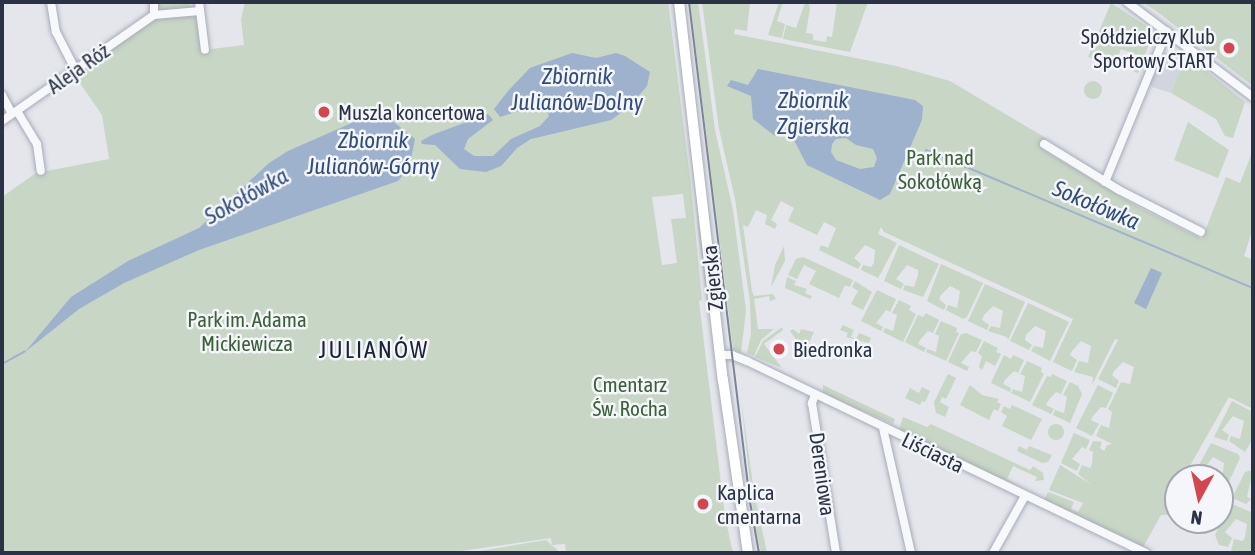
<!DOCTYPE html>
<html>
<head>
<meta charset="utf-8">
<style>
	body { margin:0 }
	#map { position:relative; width:1255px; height:555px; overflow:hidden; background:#e4e6ec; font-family:"Asap Condensed",sans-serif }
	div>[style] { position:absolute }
	.built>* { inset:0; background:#d2d5de }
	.green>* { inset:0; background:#c7d6c5 }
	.round { border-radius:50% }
	.water>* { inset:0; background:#9eb1cd }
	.stream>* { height:2px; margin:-1px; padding:0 1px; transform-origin:1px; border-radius:1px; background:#9eb1cd }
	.roads { filter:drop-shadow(0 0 2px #a8acb7) drop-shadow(0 0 2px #a8acb7) }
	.minor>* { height:8px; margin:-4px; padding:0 4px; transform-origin:4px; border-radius:4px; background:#f7f8fa }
	.major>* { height:10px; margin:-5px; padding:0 5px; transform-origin:5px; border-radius:5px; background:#fff }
	.tram>* { height:2px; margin:-1px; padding:0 1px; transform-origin:1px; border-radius:1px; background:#7c8496 }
	.dots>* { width:19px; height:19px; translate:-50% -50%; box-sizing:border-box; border:4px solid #f4f6f9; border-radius:50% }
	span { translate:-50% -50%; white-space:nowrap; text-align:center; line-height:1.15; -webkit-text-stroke:5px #f4f6f9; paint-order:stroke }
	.poi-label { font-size:21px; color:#2a3245 }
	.right { translate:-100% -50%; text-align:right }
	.left { translate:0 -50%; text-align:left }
	.street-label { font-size:21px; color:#2a3245 }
	.park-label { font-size:21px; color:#3b6237 }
	.water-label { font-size:23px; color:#324d7b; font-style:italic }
	.quarter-label { font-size:24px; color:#1c2336; letter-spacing:2px }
	.frame { position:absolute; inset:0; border:4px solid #2a3245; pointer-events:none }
	.north { position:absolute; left:1164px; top:464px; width:70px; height:70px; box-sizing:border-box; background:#f4f6f9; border:2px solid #a3a8b1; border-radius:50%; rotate:188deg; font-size:19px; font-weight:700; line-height:28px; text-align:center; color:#2a3245 }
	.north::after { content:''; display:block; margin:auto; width:24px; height:32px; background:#d4464f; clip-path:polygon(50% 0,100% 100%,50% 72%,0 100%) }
</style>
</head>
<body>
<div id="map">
	<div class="built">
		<i style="clip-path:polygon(1170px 52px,1183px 61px,1171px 93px,1152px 87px,1149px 82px,1162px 53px)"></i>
	</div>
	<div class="green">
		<i style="clip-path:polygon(160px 2px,186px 2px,193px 8px,163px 12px,157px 7px)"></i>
		<i style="clip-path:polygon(evenodd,245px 2px,668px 2px,691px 185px,702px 300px,699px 301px,725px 517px,733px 553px,566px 553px,565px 544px,552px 545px,551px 538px,447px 553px,2px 553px,2px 197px,36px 173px,109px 159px,102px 115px,75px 76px,154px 18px,195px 15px,204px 50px,244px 45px,241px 19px,245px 2px,683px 194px,686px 218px,671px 219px,677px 263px,662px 265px,652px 197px,683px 194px)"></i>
		<i style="clip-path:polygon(690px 2px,698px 2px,715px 130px,733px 210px,746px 310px,741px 353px,733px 349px)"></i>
		<i style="clip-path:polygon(702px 2px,750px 2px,747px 31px,735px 29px,734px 34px,896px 66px,950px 81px,1046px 138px,1042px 148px,1045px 151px,1140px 208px,1202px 239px,1226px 177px,1240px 183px,1253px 150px,1253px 228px,1244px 256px,1253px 260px,1253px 409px,1229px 397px,1183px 478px,1178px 478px,1178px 520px,1189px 520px,1187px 523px,1173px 519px,1170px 515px,1161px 515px,1143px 547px,1044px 500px,1048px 492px,1074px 502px,1071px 509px,1078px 512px,1083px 503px,1049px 490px,1060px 465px,1092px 485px,1078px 474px,1082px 465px,1090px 468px,1092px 464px,1093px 452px,1089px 450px,1093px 441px,1102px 442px,1100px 448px,1104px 451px,1107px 445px,1112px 444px,1096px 436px,1101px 425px,1109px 428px,1112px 412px,1108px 409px,1121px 382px,1130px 384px,1134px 367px,1123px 362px,1114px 371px,1112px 375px,1119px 381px,1116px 388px,1098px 379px,1118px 340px,1115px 339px,1092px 385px,1093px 377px,1074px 372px,1079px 361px,1088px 363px,1091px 346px,1081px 341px,1072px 351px,1070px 355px,1077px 360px,1072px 371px,1053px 362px,1073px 319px,884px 232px,881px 227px,878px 234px,897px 243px,878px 278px,861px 270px,863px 265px,871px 267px,874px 263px,875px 250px,865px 245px,854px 258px,861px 264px,858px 269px,819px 250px,821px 245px,828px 248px,836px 228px,824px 222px,817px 235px,788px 221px,794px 208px,781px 201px,771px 220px,777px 224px,775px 229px,765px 224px,767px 215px,756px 210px,748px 227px,743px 225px,752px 291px,754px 296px,773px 294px,776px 299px,770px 301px,769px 296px,754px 299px,758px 329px,774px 329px,761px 340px,754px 356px,747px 353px,751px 334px,750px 302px,735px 199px,719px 129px)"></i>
		<i style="clip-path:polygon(779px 2px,783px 2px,777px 21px,785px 24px,782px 38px,768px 35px)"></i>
		<i style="clip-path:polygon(837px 2px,868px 2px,850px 52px,783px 39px,786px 25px,796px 28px,805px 3px,809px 4px,810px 8px,806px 33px,813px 34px,813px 40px,826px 42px,827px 36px,832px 37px)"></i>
		<i style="clip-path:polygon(1142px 2px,1253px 2px,1253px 86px,1155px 10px)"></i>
		<i style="clip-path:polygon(1111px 3px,1154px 31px,1138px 73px,1134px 72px,1140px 56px,1121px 49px,1114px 67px,1088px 57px)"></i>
		<i style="clip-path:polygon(1189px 57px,1245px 102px,1233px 138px,1225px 136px,1216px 119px,1171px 93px,1183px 61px)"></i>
		<i class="round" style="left:1084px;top:81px;width:18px;height:18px"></i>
		<i style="clip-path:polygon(1188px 122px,1229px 150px,1218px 178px,1174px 160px)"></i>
		<i style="clip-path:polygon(696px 192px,708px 299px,707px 300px,698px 231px)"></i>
		<i style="clip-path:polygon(899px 245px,939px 264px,923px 297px,903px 290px,905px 285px,914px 287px,918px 275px,918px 270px,907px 265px,896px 279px,904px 284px,901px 289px,884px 281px)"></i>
		<i style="clip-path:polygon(784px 246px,785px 261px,771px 287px,775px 265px)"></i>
		<i style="clip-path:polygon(803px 257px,853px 280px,850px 287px,845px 285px,839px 298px,809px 284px,816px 271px,804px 265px,797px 279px,788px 275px,796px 259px)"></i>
		<i style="clip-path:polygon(941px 264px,983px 283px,967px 317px,963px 319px,946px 310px,948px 305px,957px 308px,960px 291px,950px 286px,941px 295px,939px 299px,946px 305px,944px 310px,927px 301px)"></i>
		<i style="clip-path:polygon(787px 277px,796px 281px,794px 285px,807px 289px,805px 293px,812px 296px,810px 299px,785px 288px)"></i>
		<i style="clip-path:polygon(855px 281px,872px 292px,863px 310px,851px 304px,858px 291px,852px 287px)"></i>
		<i style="clip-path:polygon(985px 284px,1025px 302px,1008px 340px,1007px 337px,988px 331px,991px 326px,1000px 328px,1003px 311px,993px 306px,984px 315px,982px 320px,989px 325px,987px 330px,968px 321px)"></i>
		<i style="clip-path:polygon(877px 290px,896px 299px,890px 312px,886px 310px,876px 323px,883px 327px,881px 331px,861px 321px)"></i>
		<i style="clip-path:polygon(899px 300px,911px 306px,909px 310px,916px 314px,903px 342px,883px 332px,885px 328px,893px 331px,897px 315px,892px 313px)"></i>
		<i style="clip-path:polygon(1028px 303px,1069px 322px,1050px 361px,1031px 351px,1034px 346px,1043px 348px,1046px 331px,1035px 326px,1026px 335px,1025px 340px,1032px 345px,1029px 350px,1010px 341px)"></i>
		<i style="clip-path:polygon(926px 313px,939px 320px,933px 333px,928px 331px,920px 340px,918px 344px,926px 348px,924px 352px,905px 342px,918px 315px,923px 317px)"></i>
		<i style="clip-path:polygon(941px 321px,957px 328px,956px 332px,959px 333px,946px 361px,926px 352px,927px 349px,936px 352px,939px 336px,935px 334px)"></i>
		<i style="clip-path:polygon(843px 325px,854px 330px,851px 337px,856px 339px,859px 333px,871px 338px,869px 343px,846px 337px,848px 333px,840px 330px)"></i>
		<i style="clip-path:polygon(782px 327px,783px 330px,764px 344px,782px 368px,755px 357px,763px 341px)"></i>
		<i style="clip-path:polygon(793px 329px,799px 334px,801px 329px,814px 332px,809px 343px,821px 349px,818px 356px,800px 345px,790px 331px)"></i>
		<i style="clip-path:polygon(966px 333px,982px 340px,976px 352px,971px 351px,961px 363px,969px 367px,967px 371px,948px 362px,961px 334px)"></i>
		<i style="clip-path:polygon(984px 341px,998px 348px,996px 352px,1001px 354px,995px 366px,986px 361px,982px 370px,979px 367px,982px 356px,978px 353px)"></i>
		<i style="clip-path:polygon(1004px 355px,1011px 359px,1013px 355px,1024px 360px,1018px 373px,1014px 371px,1005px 380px,1003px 384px,1011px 388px,1010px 392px,991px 383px)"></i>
		<i style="clip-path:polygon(1027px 361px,1042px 368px,1041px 372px,1044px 374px,1030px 402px,1011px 393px,1013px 389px,1022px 392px,1025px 376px,1020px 374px)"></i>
		<i style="clip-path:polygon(948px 374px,956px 378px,946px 399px,942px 397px,940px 402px,949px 407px,945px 417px,936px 413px,934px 402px)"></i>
		<i style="clip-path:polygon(1052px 374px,1067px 381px,1061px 394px,1056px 392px,1048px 401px,1046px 405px,1054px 409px,1051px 414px,1032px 405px,1047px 376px,1051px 377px)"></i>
		<i style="clip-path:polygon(1070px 382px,1078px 386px,1082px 394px,1070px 423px,1053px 415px,1055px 410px,1064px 413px,1067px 397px,1063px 395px)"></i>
		<i style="clip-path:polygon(823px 385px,895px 419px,893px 424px,823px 394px)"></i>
		<i style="clip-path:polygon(970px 385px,982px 395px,999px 399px,997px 402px,1001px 404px,998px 411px,994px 409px,989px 420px,960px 405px)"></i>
		<i style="clip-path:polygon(1098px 385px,1113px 393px,1106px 408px,1101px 407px,1093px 416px,1091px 420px,1099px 424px,1092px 436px,1076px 428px)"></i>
		<i style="clip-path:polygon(922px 387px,930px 391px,925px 402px,922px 401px,920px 405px,905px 398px,910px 388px,919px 393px)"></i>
		<i style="clip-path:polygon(741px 398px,754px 492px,767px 553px,761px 553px,754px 521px)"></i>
		<i style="clip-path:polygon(1232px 401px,1253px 412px,1253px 438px,1245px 452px,1229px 441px,1231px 436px,1240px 439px,1244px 421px,1233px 416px,1222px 430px,1229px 435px,1227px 441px,1214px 437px)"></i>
		<i style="clip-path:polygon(1012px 405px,1042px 419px,1031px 440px,1002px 426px,1007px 416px,1001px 412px,1004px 406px,1010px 409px)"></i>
		<i style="clip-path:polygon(903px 417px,927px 427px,931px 424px,1030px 470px,1033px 466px,1043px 473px,1044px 480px,1035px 481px,1037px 477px,1013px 466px,1007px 479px,1022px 488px,1003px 479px,1001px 481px,899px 431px)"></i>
		<i class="round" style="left:1048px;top:424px;width:16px;height:16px"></i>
		<i style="clip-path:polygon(1074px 433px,1090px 440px,1086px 449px,1082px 447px,1072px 459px,1080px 464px,1077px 471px,1061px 463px)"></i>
		<i style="clip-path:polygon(1211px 443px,1238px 454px,1240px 458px,1226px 488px,1221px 490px,1224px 463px,1213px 457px,1202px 471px,1209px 478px,1192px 478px)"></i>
		<i style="clip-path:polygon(1019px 446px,1027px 450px,1029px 446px,1052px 455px,1048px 462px,1042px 463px,1017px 451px)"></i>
		<i style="clip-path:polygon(1253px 470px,1247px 497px,1251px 499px,1246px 504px,1232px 498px,1245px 472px)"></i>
		<i style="clip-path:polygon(1230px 503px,1253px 513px,1253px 544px,1249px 553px,1231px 551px,1234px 539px,1243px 541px,1245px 537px,1247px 524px,1236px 519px,1225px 532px,1232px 538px,1228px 547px,1219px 545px,1215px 535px)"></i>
		<i style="clip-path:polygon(546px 540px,561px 553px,468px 553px)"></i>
	</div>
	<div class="water">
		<i style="clip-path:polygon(572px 53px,596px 58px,616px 53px,625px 56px,650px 72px,647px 86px,629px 107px,611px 120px,531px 139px,517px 148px,501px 166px,486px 172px,460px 169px,435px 145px,422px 144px,421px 141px,432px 135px,488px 114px,493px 120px,468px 139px,464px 149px,474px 156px,493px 156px,511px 139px,540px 126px,549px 116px,546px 108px,538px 105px,500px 117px,494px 109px,508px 91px,530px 68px)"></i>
		<i style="clip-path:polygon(evenodd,758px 69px,915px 100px,923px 106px,922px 120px,890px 194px,880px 200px,807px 165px,795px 142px,779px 132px,775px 136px,753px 119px,751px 96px,727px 86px,731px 80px,748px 85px,758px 69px,846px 138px,856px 145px,873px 149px,877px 158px,874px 167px,860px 169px,836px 160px,831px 152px,832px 144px,836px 139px,846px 138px)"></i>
		<i style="clip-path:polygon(372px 114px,390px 119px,415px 139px,409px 168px,398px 181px,199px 250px,124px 283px,79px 309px,25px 352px,71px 297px,128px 261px,199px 228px,269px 163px,288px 151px)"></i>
		<i style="clip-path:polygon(1151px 268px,1162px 273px,1146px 309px,1134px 303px)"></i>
	</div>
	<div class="stream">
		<i style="left:926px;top:150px;width:355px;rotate:22.9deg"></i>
		<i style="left:2px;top:364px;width:26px;rotate:-29deg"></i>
	</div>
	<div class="roads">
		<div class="minor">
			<i style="left:51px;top:2px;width:30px;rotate:81deg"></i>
			<i style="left:56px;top:32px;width:42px;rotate:62.8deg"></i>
			<i style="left:199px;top:2px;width:48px;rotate:82.9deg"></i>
			<i style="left:1127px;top:2px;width:158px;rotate:37deg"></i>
			<i style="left:154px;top:15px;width:13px;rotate:-90deg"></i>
			<i style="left:2px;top:95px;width:21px;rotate:62deg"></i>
			<i style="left:17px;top:111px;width:39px;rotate:59deg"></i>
			<i style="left:37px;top:144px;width:27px;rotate:82deg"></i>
			<i style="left:2px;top:121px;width:185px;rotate:-34.9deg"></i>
			<i style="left:154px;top:15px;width:46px;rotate:-5deg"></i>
			<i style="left:1044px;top:144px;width:88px;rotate:31.5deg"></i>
			<i style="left:1119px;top:190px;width:92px;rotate:27.1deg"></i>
			<i style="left:1105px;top:182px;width:163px;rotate:-67.7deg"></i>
			<i style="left:720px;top:355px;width:12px"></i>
			<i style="left:732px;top:355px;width:16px;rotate:22deg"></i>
			<i style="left:747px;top:361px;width:443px;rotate:25.7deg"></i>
			<i style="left:815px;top:395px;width:9px;rotate:111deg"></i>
			<i style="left:812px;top:403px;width:152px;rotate:80.9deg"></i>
			<i style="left:883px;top:428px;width:128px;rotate:77.4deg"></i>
			<i style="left:993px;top:553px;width:65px;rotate:-60.7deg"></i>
		</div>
		<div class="major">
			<i style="left:679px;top:2px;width:381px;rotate:83.4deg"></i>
			<i style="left:723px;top:380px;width:175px;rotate:81.8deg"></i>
		</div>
	</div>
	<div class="tram">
		<i style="left:689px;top:2px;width:504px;rotate:83.04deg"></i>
		<i style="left:750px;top:502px;width:52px;rotate:80deg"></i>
	</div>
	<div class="dots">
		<i style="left:1229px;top:48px;background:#d4464f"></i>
		<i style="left:324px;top:112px;background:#d4464f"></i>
		<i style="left:779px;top:349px;background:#d4464f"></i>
		<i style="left:703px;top:504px;background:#d4464f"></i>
	</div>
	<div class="poi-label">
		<span class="right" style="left:1215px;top:48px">Spółdzielczy Klub<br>Sportowy START</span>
		<span class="left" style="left:338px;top:112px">Muszla koncertowa</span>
		<span class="left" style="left:793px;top:349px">Biedronka</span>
		<span class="left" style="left:717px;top:504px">Kaplica<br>cmentarna</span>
	</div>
	<div class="street-label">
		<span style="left:78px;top:68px;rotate:-35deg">Aleja Róż</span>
		<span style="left:712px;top:278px;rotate:-96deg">Zgierska</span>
		<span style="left:933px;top:452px;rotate:26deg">Liściasta</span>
		<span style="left:823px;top:474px;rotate:82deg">Dereniowa</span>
	</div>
	<div class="park-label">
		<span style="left:940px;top:169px">Park nad<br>Sokołówką</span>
		<span style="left:247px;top:331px">Park im. Adama<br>Mickiewicza</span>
		<span style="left:630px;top:396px">Cmentarz<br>Św. Rocha</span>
	</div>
	<div class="water-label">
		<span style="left:577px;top:89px">Zbiornik<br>Julianów-Dolny</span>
		<span style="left:813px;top:113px">Zbiornik<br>Zgierska</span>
		<span style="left:373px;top:153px">Zbiornik<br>Julianów-Górny</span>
		<span style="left:246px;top:196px;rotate:-29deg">Sokołówka</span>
		<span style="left:1096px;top:205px;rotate:23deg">Sokołówka</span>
	</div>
	<div class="quarter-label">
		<span style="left:374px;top:350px">JULIANÓW</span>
	</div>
	<div class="frame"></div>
	<div class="north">N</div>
</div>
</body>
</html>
